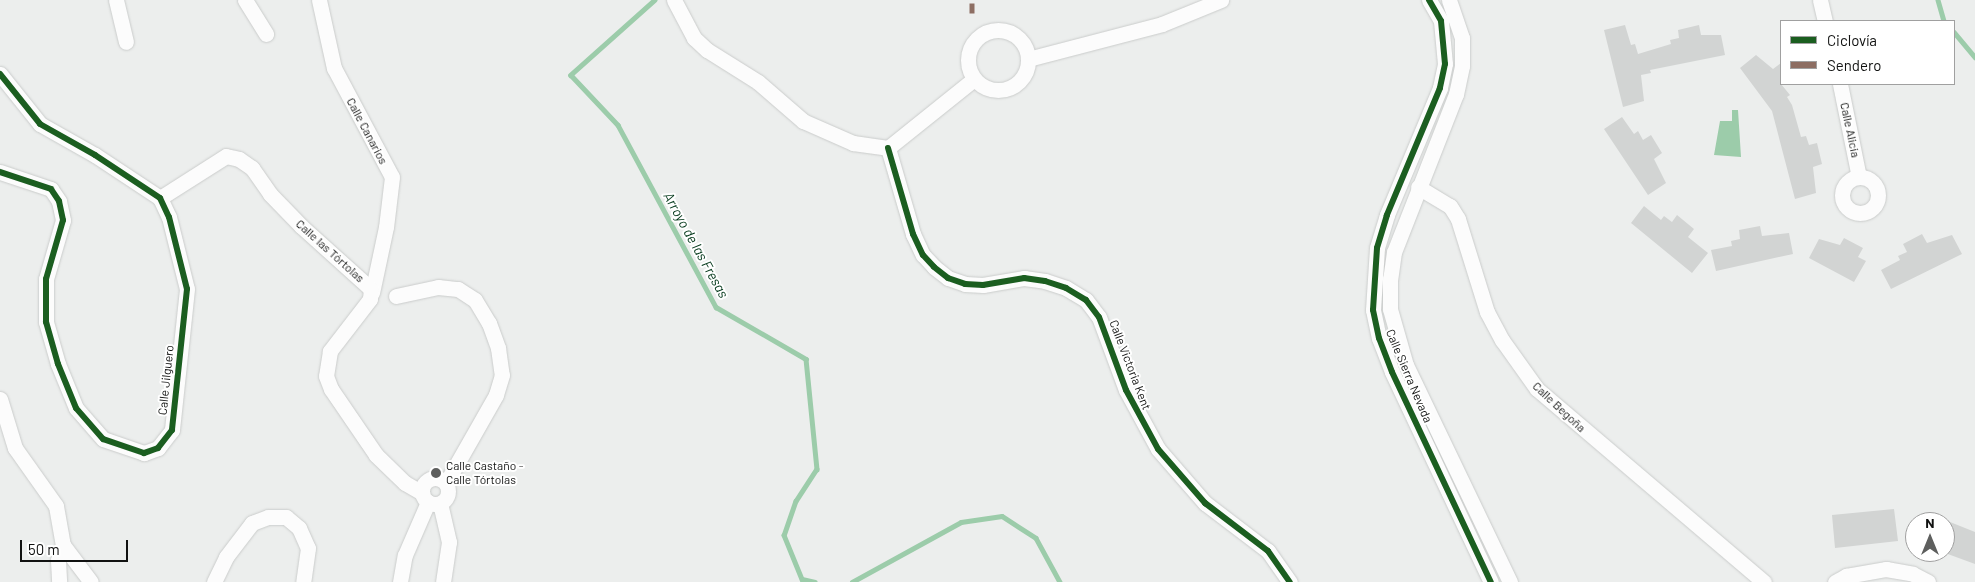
<!DOCTYPE html>
<html>
<head>
<meta charset="utf-8">
<style>
	body { margin:0 }
	#map { position:relative; width:1975px; height:582px; overflow:hidden; background:#eceeed; font-family:Barlow,sans-serif }
	div>[style] { position:absolute }
	.water>* { inset:0; background:#9cccaa }
	.stream>* { height:4.5px; margin:-2.25px; padding:0 2.25px; transform-origin:2.25px; border-radius:2.25px; background:#9cccaa }
	.building>* { inset:0; background:#d2d4d3 }
	.roads { filter:drop-shadow(0 0 1px #cacccb) drop-shadow(0 0 1px #cacccb) }
	.minor>* { height:15px; margin:-7.5px; padding:0 7.5px; transform-origin:7.5px; border-radius:7.5px; background:#fcfcfc }
	.minor>.ring { margin:-7.5px; padding:0; box-sizing:content-box; background:none; border:15px solid #fcfcfc; border-radius:50% }
	.quiet>* { height:5px; margin-top:-2.5px; transform-origin:0; background:repeating-linear-gradient(90deg,#8d6e63 0 10px,transparent 0 15px) }
	.cycleway>* { height:6px; margin:-3px; padding:0 3px; transform-origin:3px; border-radius:3px; background:#1b5e20 }
	.dots>* { width:14px; height:14px; translate:-50% -50%; box-sizing:border-box; border:2px solid #fff; border-radius:50% }
	span { translate:-50% -50%; white-space:nowrap; text-align:center; line-height:1.15; -webkit-text-stroke:4px #fff; paint-order:stroke }
	.street-label { font-size:12px; color:#111211 }
	.poi-label { font-size:12px; color:#111211 }
	.left { translate:0 -50%; text-align:left }
	.water-label { font-size:14px; color:#003618; font-style:italic }
	.legend { position:absolute; left:1780px; top:20px; width:175px; height:65px; box-sizing:border-box; background:#fff; border:1px solid #a0a0a0; margin:0; padding:6px 9px; list-style:none; font-size:15px; color:#111211 }
	.legend li { display:flex; align-items:center; gap:10px; height:25px }
	.legend b { width:25px; border:1px solid #a0a0a0 }
	.north { position:absolute; left:1905px; top:512px; width:50px; height:50px; box-sizing:border-box; background:#fff; border:1px solid #a0a0a0; border-radius:50%; rotate:0deg; font-size:14px; font-weight:700; line-height:20px; text-align:center; color:#111211 }
	.north::after { content:''; display:block; margin:auto; width:18px; height:22px; background:#5e5f5e; clip-path:polygon(50% 0,100% 100%,50% 72%,0 100%) }
	.scale { position:absolute; left:20px; top:540px; width:108px; height:22px; box-sizing:border-box; border:2px solid #111211; border-top:0; padding-left:6px; font-size:15px; line-height:18px; white-space:nowrap; color:#111211; -webkit-text-stroke:4px #fff; paint-order:stroke }
</style>
</head>
<body>
<div id="map">
	<div class="water">
		<i style="clip-path:polygon(1732px 110px,1738px 110px,1741px 157px,1714px 155px,1720px 121px,1732px 121px)"></i>
	</div>
	<div class="stream">
		<i style="left:655px;top:0;width:113px;rotate:138.2deg"></i>
		<i style="left:571px;top:75px;width:69px;rotate:46.8deg"></i>
		<i style="left:618px;top:125px;width:207px;rotate:61.7deg"></i>
		<i style="left:716px;top:307px;width:104px;rotate:30deg"></i>
		<i style="left:806px;top:359px;width:111px;rotate:84.3deg"></i>
		<i style="left:817px;top:469px;width:38px;rotate:123deg"></i>
		<i style="left:796px;top:501px;width:36px;rotate:109deg"></i>
		<i style="left:784px;top:535px;width:48px;rotate:67.8deg"></i>
		<i style="left:802px;top:579px;width:13px;rotate:13deg"></i>
		<i style="left:1938px;top:0;width:22px;rotate:74deg"></i>
		<i style="left:1954px;top:32px;width:33px;rotate:50deg"></i>
		<i style="left:852px;top:582px;width:124px;rotate:-28.8deg"></i>
		<i style="left:961px;top:522px;width:41px;rotate:-8.3deg"></i>
		<i style="left:1002px;top:516px;width:40px;rotate:32.9deg"></i>
		<i style="left:1036px;top:538px;width:50px;rotate:61.4deg"></i>
	</div>
	<div class="building">
		<i style="clip-path:polygon(1625px 25px,1631px 45px,1635px 44px,1638px 54px,1671px 44px,1670px 40px,1679px 38px,1678px 30px,1699px 25px,1701px 35px,1721px 35px,1725px 55px,1650px 70px,1651px 73px,1641px 75px,1644px 101px,1623px 107px,1604px 30px)"></i>
		<i style="clip-path:polygon(1756px 55px,1773px 69px,1781px 63px,1781px 84px,1790px 95px,1787px 97px,1792px 105px,1801px 137px,1806px 136px,1809px 145px,1817px 143px,1822px 164px,1813px 167px,1816px 193px,1795px 199px,1772px 111px,1740px 68px)"></i>
		<i style="clip-path:polygon(1622px 117px,1634px 134px,1638px 131px,1643px 140px,1651px 135px,1662px 153px,1654px 159px,1666px 183px,1648px 195px,1604px 129px)"></i>
		<i style="clip-path:polygon(1644px 206px,1661px 220px,1664px 216px,1672px 222px,1677px 215px,1694px 229px,1688px 237px,1708px 253px,1692px 273px,1631px 223px)"></i>
		<i style="clip-path:polygon(1760px 226px,1762px 236px,1789px 233px,1793px 254px,1716px 271px,1711px 250px,1732px 246px,1731px 241px,1740px 239px,1739px 230px)"></i>
		<i style="clip-path:polygon(1922px 234px,1927px 243px,1952px 235px,1962px 254px,1891px 289px,1881px 270px,1900px 260px,1898px 256px,1907px 252px,1903px 244px)"></i>
		<i style="clip-path:polygon(1844px 238px,1863px 248px,1858px 257px,1866px 261px,1854px 282px,1809px 258px,1819px 239px,1840px 245px)"></i>
		<i style="clip-path:polygon(1894px 509px,1898px 541px,1835px 548px,1832px 515px)"></i>
		<i style="clip-path:polygon(1945px 520px,1975px 532px,1975px 564px,1945px 553px)"></i>
	</div>
	<div class="roads">
		<div class="minor">
			<i style="left:116px;top:0;width:43px;rotate:76.6deg"></i>
			<i style="left:245px;top:0;width:40px;rotate:58deg"></i>
			<i style="left:319px;top:0;width:70px;rotate:77.6deg"></i>
			<i style="left:334px;top:68px;width:123px;rotate:62deg"></i>
			<i style="left:392px;top:177px;width:50px;rotate:96.8deg"></i>
			<i style="left:386px;top:227px;width:67px;rotate:102deg"></i>
			<i style="left:674px;top:0;width:43px;rotate:62.2deg"></i>
			<i style="left:694px;top:38px;width:18px;rotate:43deg"></i>
			<i style="left:707px;top:50px;width:60px;rotate:32.1deg"></i>
			<i style="left:758px;top:82px;width:60px;rotate:40.9deg"></i>
			<i style="left:803px;top:121px;width:55px;rotate:23.7deg"></i>
			<i style="left:853px;top:143px;width:35px;rotate:8deg"></i>
			<i style="left:888px;top:148px;width:110px;rotate:-38.7deg"></i>
			<i style="left:1429px;top:0;width:24px;rotate:60deg"></i>
			<i style="left:1441px;top:21px;width:43px;rotate:84.7deg"></i>
			<i style="left:1445px;top:64px;width:25px;rotate:102deg"></i>
			<i style="left:1440px;top:88px;width:138px;rotate:112.7deg"></i>
			<i style="left:1387px;top:215px;width:34px;rotate:107deg"></i>
			<i style="left:1377px;top:248px;width:62px;rotate:93.7deg"></i>
			<i style="left:1373px;top:310px;width:29px;rotate:78deg"></i>
			<i style="left:1379px;top:338px;width:36px;rotate:69deg"></i>
			<i style="left:1392px;top:372px;width:232px;rotate:64.8deg"></i>
			<i style="left:1449px;top:0;width:40px;rotate:71.1deg"></i>
			<i style="left:1462px;top:38px;width:28px;rotate:90deg"></i>
			<i style="left:1462px;top:66px;width:29px;rotate:102deg"></i>
			<i style="left:1456px;top:94px;width:170px;rotate:111.4deg"></i>
			<i style="left:1394px;top:252px;width:27px;rotate:98deg"></i>
			<i style="left:1390px;top:279px;width:30px;rotate:90deg"></i>
			<i style="left:1390px;top:309px;width:58px;rotate:74.1deg"></i>
			<i style="left:1406px;top:365px;width:241px;rotate:64.4deg"></i>
			<i style="left:1820px;top:0;width:22px;rotate:77deg"></i>
			<i class="ring" style="left:968px;top:30px;width:45px;height:45px"></i>
			<i style="left:1028px;top:59px;width:138px;rotate:-14.6deg"></i>
			<i style="left:1162px;top:24px;width:64px;rotate:-22.1deg"></i>
			<i style="left:0;top:74px;width:64px;rotate:51.3deg"></i>
			<i style="left:40px;top:124px;width:63px;rotate:29.4deg"></i>
			<i style="left:95px;top:155px;width:78px;rotate:33.5deg"></i>
			<i style="left:160px;top:198px;width:21px;rotate:65deg"></i>
			<i style="left:169px;top:217px;width:74px;rotate:76deg"></i>
			<i style="left:187px;top:289px;width:142px;rotate:96.1deg"></i>
			<i style="left:172px;top:430px;width:23px;rotate:128deg"></i>
			<i style="left:158px;top:448px;width:15px;rotate:160deg"></i>
			<i style="left:144px;top:453px;width:43px;rotate:-161.1deg"></i>
			<i style="left:103px;top:439px;width:41px;rotate:-131.1deg"></i>
			<i style="left:76px;top:408px;width:48px;rotate:-112.2deg"></i>
			<i style="left:58px;top:364px;width:44px;rotate:-105.9deg"></i>
			<i style="left:46px;top:322px;width:43px;rotate:-90deg"></i>
			<i style="left:46px;top:279px;width:61px;rotate:-73.9deg"></i>
			<i style="left:63px;top:220px;width:19px;rotate:-102deg"></i>
			<i style="left:59px;top:201px;width:14px;rotate:-124deg"></i>
			<i style="left:51px;top:189px;width:54px;rotate:-161.6deg"></i>
			<i style="left:1840px;top:84px;width:95px;rotate:78.5deg"></i>
			<i style="left:888px;top:148px;width:90px;rotate:73.8deg"></i>
			<i style="left:913px;top:234px;width:23px;rotate:65deg"></i>
			<i style="left:923px;top:255px;width:16px;rotate:47deg"></i>
			<i style="left:934px;top:267px;width:18px;rotate:38deg"></i>
			<i style="left:948px;top:278px;width:18px;rotate:19deg"></i>
			<i style="left:965px;top:284px;width:18px;rotate:3deg"></i>
			<i style="left:983px;top:285px;width:42px;rotate:-9.7deg"></i>
			<i style="left:1024px;top:278px;width:21px;rotate:8deg"></i>
			<i style="left:1045px;top:281px;width:22px;rotate:18deg"></i>
			<i style="left:1066px;top:288px;width:23px;rotate:31deg"></i>
			<i style="left:1086px;top:300px;width:21px;rotate:53deg"></i>
			<i style="left:1099px;top:317px;width:78px;rotate:69.7deg"></i>
			<i style="left:1126px;top:390px;width:67px;rotate:61.5deg"></i>
			<i style="left:1158px;top:449px;width:72px;rotate:49deg"></i>
			<i style="left:1205px;top:503px;width:79px;rotate:37.3deg"></i>
			<i style="left:1268px;top:551px;width:38px;rotate:55deg"></i>
			<i class="ring" style="left:1842px;top:177px;width:21px;height:21px"></i>
			<i style="left:1418px;top:187px;width:37px;rotate:31deg"></i>
			<i style="left:1450px;top:206px;width:15px;rotate:58deg"></i>
			<i style="left:1458px;top:219px;width:97px;rotate:72.7deg"></i>
			<i style="left:1487px;top:312px;width:32px;rotate:62deg"></i>
			<i style="left:1502px;top:340px;width:60px;rotate:54.5deg"></i>
			<i style="left:1537px;top:389px;width:298px;rotate:40.4deg"></i>
			<i style="left:160px;top:198px;width:78px;rotate:-32.5deg"></i>
			<i style="left:226px;top:156px;width:13px;rotate:13deg"></i>
			<i style="left:239px;top:159px;width:16px;rotate:35deg"></i>
			<i style="left:252px;top:168px;width:32px;rotate:55deg"></i>
			<i style="left:270px;top:194px;width:45px;rotate:45.9deg"></i>
			<i style="left:301px;top:226px;width:94px;rotate:42deg"></i>
			<i style="left:371px;top:289px;width:10px;rotate:96deg"></i>
			<i style="left:370px;top:299px;width:66px;rotate:127.6deg"></i>
			<i style="left:330px;top:351px;width:25px;rotate:99deg"></i>
			<i style="left:326px;top:376px;width:14px;rotate:69deg"></i>
			<i style="left:331px;top:389px;width:80px;rotate:55.7deg"></i>
			<i style="left:376px;top:455px;width:40px;rotate:44deg"></i>
			<i style="left:405px;top:483px;width:20px;rotate:30deg"></i>
			<i style="left:396px;top:296px;width:43px;rotate:-12.1deg"></i>
			<i style="left:438px;top:287px;width:20px;rotate:6deg"></i>
			<i style="left:458px;top:289px;width:20px;rotate:33deg"></i>
			<i style="left:475px;top:300px;width:27px;rotate:59deg"></i>
			<i style="left:489px;top:323px;width:27px;rotate:70deg"></i>
			<i style="left:498px;top:348px;width:27px;rotate:82deg"></i>
			<i style="left:502px;top:375px;width:21px;rotate:107deg"></i>
			<i style="left:496px;top:395px;width:101px;rotate:119.6deg"></i>
			<i style="left:0;top:399px;width:51px;rotate:73deg"></i>
			<i style="left:15px;top:448px;width:71px;rotate:54.7deg"></i>
			<i style="left:56px;top:506px;width:40px;rotate:80deg"></i>
			<i style="left:63px;top:545px;width:16px;rotate:108deg"></i>
			<i style="left:58px;top:560px;width:22px;rotate:87deg"></i>
			<i class="ring" style="left:422px;top:478px;width:11px;height:11px"></i>
			<i style="left:440px;top:503px;width:40px;rotate:77deg"></i>
			<i style="left:449px;top:542px;width:40px;rotate:98.5deg"></i>
			<i style="left:63px;top:545px;width:46px;rotate:52.9deg"></i>
			<i style="left:214px;top:582px;width:28px;rotate:-64deg"></i>
			<i style="left:226px;top:557px;width:43px;rotate:-52.6deg"></i>
			<i style="left:252px;top:523px;width:17px;rotate:-21deg"></i>
			<i style="left:268px;top:517px;width:18px"></i>
			<i style="left:286px;top:517px;width:17px;rotate:40deg"></i>
			<i style="left:299px;top:528px;width:22px;rotate:66deg"></i>
			<i style="left:308px;top:548px;width:34px;rotate:98deg"></i>
			<i style="left:400px;top:582px;width:27px;rotate:-80deg"></i>
			<i style="left:405px;top:555px;width:58px;rotate:-66.5deg"></i>
			<i style="left:1835px;top:582px;width:13px;rotate:-29deg"></i>
			<i style="left:1846px;top:576px;width:41px;rotate:-9.9deg"></i>
			<i style="left:1886px;top:569px;width:27px;rotate:10deg"></i>
			<i style="left:1913px;top:574px;width:17px;rotate:28deg"></i>
		</div>
	</div>
	<div class="quiet">
		<i style="left:972px;top:13px;width:13px;rotate:-90deg"></i>
	</div>
	<div class="cycleway">
		<i style="left:1429px;top:0;width:24px;rotate:60deg"></i>
		<i style="left:1441px;top:21px;width:43px;rotate:84.7deg"></i>
		<i style="left:1445px;top:64px;width:25px;rotate:102deg"></i>
		<i style="left:1440px;top:88px;width:138px;rotate:112.7deg"></i>
		<i style="left:1387px;top:215px;width:34px;rotate:107deg"></i>
		<i style="left:1377px;top:248px;width:62px;rotate:93.7deg"></i>
		<i style="left:1373px;top:310px;width:29px;rotate:78deg"></i>
		<i style="left:1379px;top:338px;width:36px;rotate:69deg"></i>
		<i style="left:1392px;top:372px;width:232px;rotate:64.8deg"></i>
		<i style="left:0;top:74px;width:64px;rotate:51.3deg"></i>
		<i style="left:40px;top:124px;width:63px;rotate:29.4deg"></i>
		<i style="left:95px;top:155px;width:78px;rotate:33.5deg"></i>
		<i style="left:160px;top:198px;width:21px;rotate:65deg"></i>
		<i style="left:169px;top:217px;width:74px;rotate:76deg"></i>
		<i style="left:187px;top:289px;width:142px;rotate:96.1deg"></i>
		<i style="left:172px;top:430px;width:23px;rotate:128deg"></i>
		<i style="left:158px;top:448px;width:15px;rotate:160deg"></i>
		<i style="left:144px;top:453px;width:43px;rotate:-161.1deg"></i>
		<i style="left:103px;top:439px;width:41px;rotate:-131.1deg"></i>
		<i style="left:76px;top:408px;width:48px;rotate:-112.2deg"></i>
		<i style="left:58px;top:364px;width:44px;rotate:-105.9deg"></i>
		<i style="left:46px;top:322px;width:43px;rotate:-90deg"></i>
		<i style="left:46px;top:279px;width:61px;rotate:-73.9deg"></i>
		<i style="left:63px;top:220px;width:19px;rotate:-102deg"></i>
		<i style="left:59px;top:201px;width:14px;rotate:-124deg"></i>
		<i style="left:51px;top:189px;width:54px;rotate:-161.6deg"></i>
		<i style="left:888px;top:148px;width:90px;rotate:73.8deg"></i>
		<i style="left:913px;top:234px;width:23px;rotate:65deg"></i>
		<i style="left:923px;top:255px;width:16px;rotate:47deg"></i>
		<i style="left:934px;top:267px;width:18px;rotate:38deg"></i>
		<i style="left:948px;top:278px;width:18px;rotate:19deg"></i>
		<i style="left:965px;top:284px;width:18px;rotate:3deg"></i>
		<i style="left:983px;top:285px;width:42px;rotate:-9.7deg"></i>
		<i style="left:1024px;top:278px;width:21px;rotate:8deg"></i>
		<i style="left:1045px;top:281px;width:22px;rotate:18deg"></i>
		<i style="left:1066px;top:288px;width:23px;rotate:31deg"></i>
		<i style="left:1086px;top:300px;width:21px;rotate:53deg"></i>
		<i style="left:1099px;top:317px;width:78px;rotate:69.7deg"></i>
		<i style="left:1126px;top:390px;width:67px;rotate:61.5deg"></i>
		<i style="left:1158px;top:449px;width:72px;rotate:49deg"></i>
		<i style="left:1205px;top:503px;width:79px;rotate:37.3deg"></i>
		<i style="left:1268px;top:551px;width:38px;rotate:55deg"></i>
	</div>
	<div class="dots">
		<i style="left:436px;top:473px;background:#5e5f5e"></i>
	</div>
	<div class="street-label">
		<span style="left:1850px;top:130px;rotate:78deg">Calle Alicia</span>
		<span style="left:367px;top:131px;rotate:62deg">Calle Canarios</span>
		<span style="left:330px;top:251px;rotate:42deg">Calle las Tórtolas</span>
		<span style="left:1130px;top:365px;rotate:69deg">Calle Victoria Kent</span>
		<span style="left:1409px;top:376px;rotate:67deg">Calle Sierra Nevada</span>
		<span style="left:166px;top:380px;rotate:-84deg">Calle Jilguero</span>
		<span style="left:1559px;top:407px;rotate:43deg">Calle Begoña</span>
	</div>
	<div class="poi-label">
		<span class="left" style="left:446px;top:473px">Calle Castaño -<br>Calle Tórtolas</span>
	</div>
	<div class="water-label">
		<span style="left:696px;top:245px;rotate:61deg">Arroyo de las Fresas</span>
	</div>
	<ul class="legend">
	<li><b style="height:6px;background:#1b5e20"></b>Ciclovía</li>
	<li><b style="height:6px;background:#8d6e63"></b>Sendero</li>
	</ul>
	<div class="north">N</div>
	<div class="scale">50 m</div>
</div>
</body>
</html>
